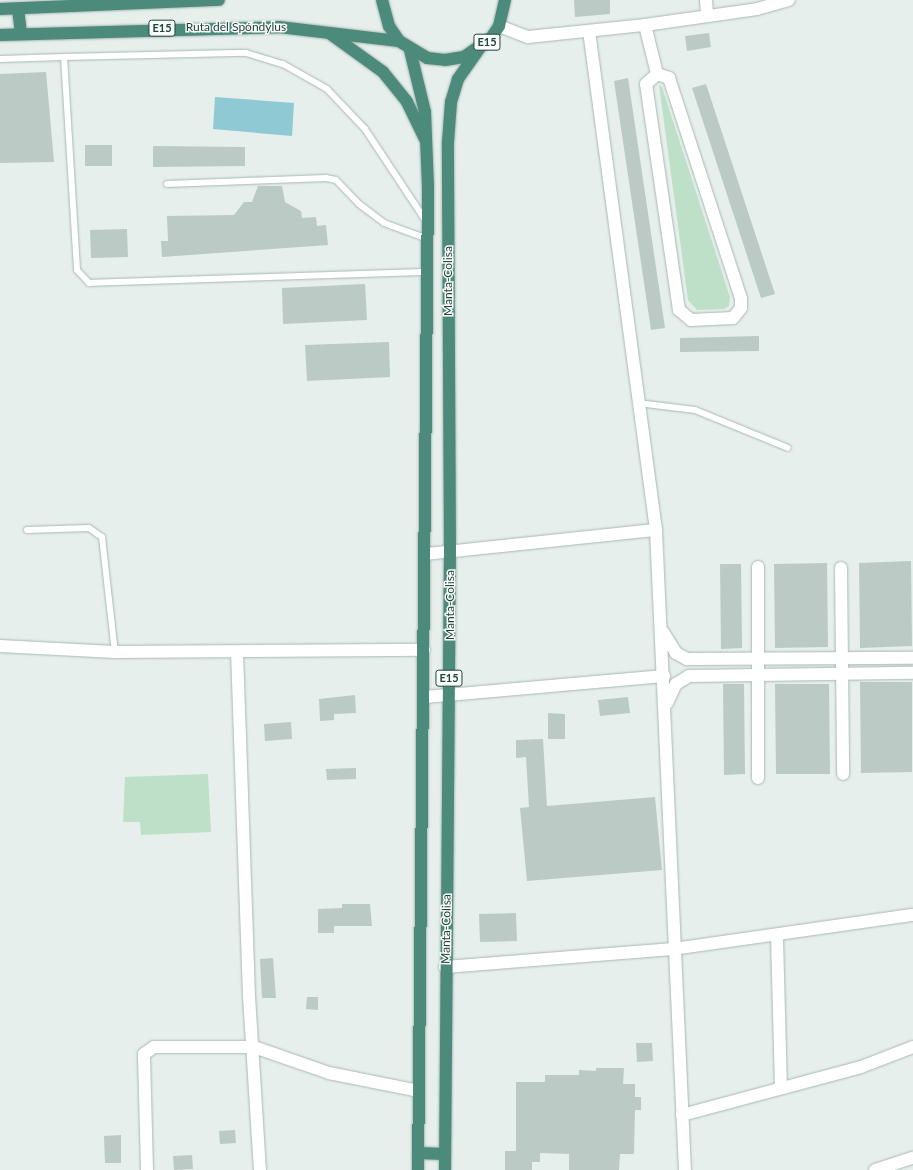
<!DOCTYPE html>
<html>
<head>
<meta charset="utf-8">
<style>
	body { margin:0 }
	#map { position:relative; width:913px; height:1170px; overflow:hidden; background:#e6efeb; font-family:Lato,sans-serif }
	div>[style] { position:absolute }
	.green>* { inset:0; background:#bfe0c8 }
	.water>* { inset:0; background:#8ec9d4 }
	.building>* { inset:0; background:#bbcac4 }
	.roads { filter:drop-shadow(0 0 1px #a8b8b2) drop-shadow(0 0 1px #a8b8b2) }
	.service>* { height:6px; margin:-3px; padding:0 3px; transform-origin:3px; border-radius:3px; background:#fff }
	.minor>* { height:12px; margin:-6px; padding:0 6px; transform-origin:6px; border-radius:6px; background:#fff }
	.trunk>* { height:12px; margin:-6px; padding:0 6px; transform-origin:6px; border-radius:6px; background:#4c8a7c }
	span { translate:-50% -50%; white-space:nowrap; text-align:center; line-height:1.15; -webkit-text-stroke:3px #f7fbf9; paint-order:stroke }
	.shield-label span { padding:1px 3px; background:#f7fbf9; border:1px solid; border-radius:3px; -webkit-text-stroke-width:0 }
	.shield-label { font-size:11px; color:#24423a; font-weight:700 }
	.street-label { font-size:12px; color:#24423a }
</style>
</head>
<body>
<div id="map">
	<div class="green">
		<i style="clip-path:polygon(659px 85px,662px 87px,730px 297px,729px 306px,724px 309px,697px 310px,688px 300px)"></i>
		<i style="clip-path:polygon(208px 774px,211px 832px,141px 835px,140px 822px,123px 822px,125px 777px)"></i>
	</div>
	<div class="water">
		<i style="clip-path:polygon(215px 97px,294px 103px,292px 136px,213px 129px)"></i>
	</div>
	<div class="building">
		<i style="clip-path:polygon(574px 0,610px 0,610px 14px,575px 17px)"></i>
		<i style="clip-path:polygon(709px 33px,711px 47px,687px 51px,685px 36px)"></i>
		<i style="clip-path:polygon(46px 72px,54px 162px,0 163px,0 74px)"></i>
		<i style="clip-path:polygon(628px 78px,665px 328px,651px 330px,614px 81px)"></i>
		<i style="clip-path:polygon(706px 84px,775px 294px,761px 298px,692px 88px)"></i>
		<i style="clip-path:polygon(85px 145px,112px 145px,112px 166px,85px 166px)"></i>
		<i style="clip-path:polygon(153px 146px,245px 147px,245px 166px,153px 167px)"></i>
		<i style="clip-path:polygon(258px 186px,282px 186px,285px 202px,301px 211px,302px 218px,316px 217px,317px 226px,326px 225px,328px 245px,162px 257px,161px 241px,168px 241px,167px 216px,234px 215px,244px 202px,252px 202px)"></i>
		<i style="clip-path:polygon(127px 229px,128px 257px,91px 258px,90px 230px)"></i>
		<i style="clip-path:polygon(365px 284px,367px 320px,283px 324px,282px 288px)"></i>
		<i style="clip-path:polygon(759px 336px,759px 351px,680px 352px,680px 338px)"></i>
		<i style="clip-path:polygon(389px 342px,390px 377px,307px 381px,305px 345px)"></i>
		<i style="clip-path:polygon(911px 561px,912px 646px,860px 648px,859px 563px)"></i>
		<i style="clip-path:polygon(827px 563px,828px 647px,775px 648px,774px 564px)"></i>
		<i style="clip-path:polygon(720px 564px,741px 564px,742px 648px,721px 649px)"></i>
		<i style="clip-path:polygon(860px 682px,912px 682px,912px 772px,861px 773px)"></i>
		<i style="clip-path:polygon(723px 684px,744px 684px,745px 774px,724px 775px)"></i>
		<i style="clip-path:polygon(775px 684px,829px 684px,830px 774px,776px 774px)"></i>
		<i style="clip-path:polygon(355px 695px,356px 713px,334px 714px,334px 720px,320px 721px,319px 699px)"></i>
		<i style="clip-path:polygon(628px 697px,630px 713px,600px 716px,598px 700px)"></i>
		<i style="clip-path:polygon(548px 713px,565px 714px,565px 739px,548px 739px)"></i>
		<i style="clip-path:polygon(291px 722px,292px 739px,265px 741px,264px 724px)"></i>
		<i style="clip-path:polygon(543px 739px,547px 806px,655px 797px,662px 870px,527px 881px,520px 808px,529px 807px,526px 757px,516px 758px,516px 740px)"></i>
		<i style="clip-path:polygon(356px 768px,356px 779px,327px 780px,326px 769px)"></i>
		<i style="clip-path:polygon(342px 904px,370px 904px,372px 926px,334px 926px,334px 933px,318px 933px,318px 909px,342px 908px)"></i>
		<i style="clip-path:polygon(516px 913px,517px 941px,480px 942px,479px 914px)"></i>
		<i style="clip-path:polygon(273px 958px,276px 998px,262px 998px,260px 959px)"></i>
		<i style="clip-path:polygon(307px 997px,318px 997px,318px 1010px,306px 1009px)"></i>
		<i style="clip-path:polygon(636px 1043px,652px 1043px,653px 1061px,637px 1062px)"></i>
		<i style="clip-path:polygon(596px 1068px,624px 1068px,623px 1084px,635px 1084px,635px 1097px,641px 1097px,641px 1110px,635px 1110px,634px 1154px,620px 1154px,619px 1170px,569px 1170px,569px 1154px,540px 1153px,540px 1162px,532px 1162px,532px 1170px,505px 1170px,505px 1151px,516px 1151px,516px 1082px,545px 1082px,545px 1075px,579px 1075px,579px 1070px,596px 1071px)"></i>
		<i style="clip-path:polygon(235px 1130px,236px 1143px,220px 1144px,219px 1131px)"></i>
		<i style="clip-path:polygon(121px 1135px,121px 1163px,105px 1163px,104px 1136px)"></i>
		<i style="clip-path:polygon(192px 1155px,193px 1169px,174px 1170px,173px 1156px)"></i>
	</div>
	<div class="roads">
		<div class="service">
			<i style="left:64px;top:57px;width:182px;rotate:-1.3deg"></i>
			<i style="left:246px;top:53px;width:39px;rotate:17deg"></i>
			<i style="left:283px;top:64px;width:51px;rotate:29.6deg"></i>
			<i style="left:327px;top:89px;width:55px;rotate:46.5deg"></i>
			<i style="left:365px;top:129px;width:110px;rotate:56.5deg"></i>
			<i style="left:0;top:59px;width:64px;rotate:-1.8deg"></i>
			<i style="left:64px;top:57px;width:213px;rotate:86.5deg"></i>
			<i style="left:77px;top:270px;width:18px;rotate:47deg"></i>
			<i style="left:89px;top:283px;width:338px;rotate:-1.9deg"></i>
			<i style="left:167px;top:184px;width:159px;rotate:-2.2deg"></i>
			<i style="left:326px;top:178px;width:10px;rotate:11deg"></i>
			<i style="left:336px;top:180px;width:33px;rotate:46deg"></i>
			<i style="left:359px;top:204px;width:31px;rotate:37deg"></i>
			<i style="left:384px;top:223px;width:47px;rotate:20deg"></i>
			<i style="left:638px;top:403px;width:57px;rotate:7deg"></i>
			<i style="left:695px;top:410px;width:100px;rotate:22.2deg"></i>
			<i style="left:27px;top:530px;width:62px;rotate:-1.8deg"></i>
			<i style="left:89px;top:528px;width:16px;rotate:35deg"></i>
			<i style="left:102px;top:537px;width:116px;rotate:83.6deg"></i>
		</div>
		<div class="minor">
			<i style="left:706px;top:0;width:16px;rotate:86deg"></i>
			<i style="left:645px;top:25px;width:50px;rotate:76.2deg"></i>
			<i style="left:499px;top:26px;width:31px;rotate:21deg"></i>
			<i style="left:528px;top:37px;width:118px;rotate:-5.9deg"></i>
			<i style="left:645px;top:25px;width:113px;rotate:-8.1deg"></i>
			<i style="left:757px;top:9px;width:33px;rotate:-16deg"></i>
			<i style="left:589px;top:31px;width:503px;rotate:82.35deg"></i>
			<i style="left:656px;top:530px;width:641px;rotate:87.41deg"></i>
			<i style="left:657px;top:74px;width:13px;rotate:18deg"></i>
			<i style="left:669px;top:78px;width:231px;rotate:71.9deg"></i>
			<i style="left:741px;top:298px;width:10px;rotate:90deg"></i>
			<i style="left:741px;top:308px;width:13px;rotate:129deg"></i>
			<i style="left:733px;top:318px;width:42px;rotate:177.3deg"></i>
			<i style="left:691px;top:320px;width:16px;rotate:-140deg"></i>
			<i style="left:679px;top:310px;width:228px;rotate:-98.3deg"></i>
			<i style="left:646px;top:84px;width:15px;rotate:-42deg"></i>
			<i style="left:426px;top:554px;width:231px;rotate:-6deg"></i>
			<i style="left:758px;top:567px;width:211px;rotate:90deg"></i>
			<i style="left:841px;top:568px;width:206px;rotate:89.4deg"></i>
			<i style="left:663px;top:632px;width:25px;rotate:58deg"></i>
			<i style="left:676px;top:653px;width:13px;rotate:29deg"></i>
			<i style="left:687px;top:659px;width:226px;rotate:-0.3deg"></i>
			<i style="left:0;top:646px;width:115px;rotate:3deg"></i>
			<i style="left:115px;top:652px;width:309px;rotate:-0.4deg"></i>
			<i style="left:237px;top:652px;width:344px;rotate:88deg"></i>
			<i style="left:249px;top:996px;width:174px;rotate:86.4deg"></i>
			<i style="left:425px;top:697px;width:240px;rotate:-5deg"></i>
			<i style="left:667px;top:703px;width:21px;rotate:-65deg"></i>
			<i style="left:676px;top:684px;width:15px;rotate:-32deg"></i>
			<i style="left:689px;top:676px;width:224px;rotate:-0.8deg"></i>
			<i style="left:777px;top:937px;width:151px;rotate:88.5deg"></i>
			<i style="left:445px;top:967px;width:229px;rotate:-4.5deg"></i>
			<i style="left:673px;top:949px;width:242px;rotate:-8.1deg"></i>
			<i style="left:682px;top:1115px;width:185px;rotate:-15deg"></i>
			<i style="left:861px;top:1067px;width:56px;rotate:-21deg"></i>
			<i style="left:147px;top:1170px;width:116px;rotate:-91.5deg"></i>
			<i style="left:144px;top:1054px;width:12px;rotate:-35deg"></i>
			<i style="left:154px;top:1047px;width:100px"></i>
			<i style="left:254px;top:1047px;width:79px;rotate:19.1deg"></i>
			<i style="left:329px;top:1073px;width:91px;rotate:11.4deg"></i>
			<i style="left:875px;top:1170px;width:40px;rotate:-18deg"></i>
		</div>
		<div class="trunk">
			<i style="left:382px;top:0;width:27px;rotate:75deg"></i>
			<i style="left:389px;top:26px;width:18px;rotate:56deg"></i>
			<i style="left:399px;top:41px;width:33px;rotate:31deg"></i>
			<i style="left:427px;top:58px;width:18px;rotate:6deg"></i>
			<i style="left:445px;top:60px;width:19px;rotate:-9deg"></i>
			<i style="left:464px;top:57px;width:33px;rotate:-35deg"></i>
			<i style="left:491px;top:38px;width:14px;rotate:-56deg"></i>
			<i style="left:499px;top:26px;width:27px;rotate:-77deg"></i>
			<i style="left:0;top:9px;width:219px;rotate:-2.4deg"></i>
			<i style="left:18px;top:9px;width:25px;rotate:83deg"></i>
			<i style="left:329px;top:33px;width:67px;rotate:35.8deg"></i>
			<i style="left:383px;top:72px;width:38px;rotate:51deg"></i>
			<i style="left:407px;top:102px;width:41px;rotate:64.1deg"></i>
			<i style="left:0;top:35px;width:279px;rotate:-1.6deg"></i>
			<i style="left:279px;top:27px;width:121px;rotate:6.7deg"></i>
			<i style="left:410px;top:50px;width:64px;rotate:76.4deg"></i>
			<i style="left:425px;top:112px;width:76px;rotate:87.7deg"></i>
			<i style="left:428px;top:188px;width:982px;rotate:90.58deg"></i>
			<i style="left:418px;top:1153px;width:27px;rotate:2deg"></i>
			<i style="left:445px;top:1170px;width:618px;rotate:-89.54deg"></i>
			<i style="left:450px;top:552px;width:410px;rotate:-90.3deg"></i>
			<i style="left:448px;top:142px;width:40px;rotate:-85.7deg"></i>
			<i style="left:451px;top:102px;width:24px;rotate:-73deg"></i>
			<i style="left:458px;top:79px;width:38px;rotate:-55deg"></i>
		</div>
	</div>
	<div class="shield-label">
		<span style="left:162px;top:28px">E15</span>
		<span style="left:487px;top:42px">E15</span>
		<span style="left:449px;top:678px">E15</span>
	</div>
	<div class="street-label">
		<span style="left:236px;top:27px">Ruta del Spóndylus</span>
		<span style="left:448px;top:281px;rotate:-90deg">Manta-Colisa</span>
		<span style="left:450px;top:605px;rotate:-90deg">Manta-Colisa</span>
		<span style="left:446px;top:929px;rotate:-89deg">Manta-Colisa</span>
	</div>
</div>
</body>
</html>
